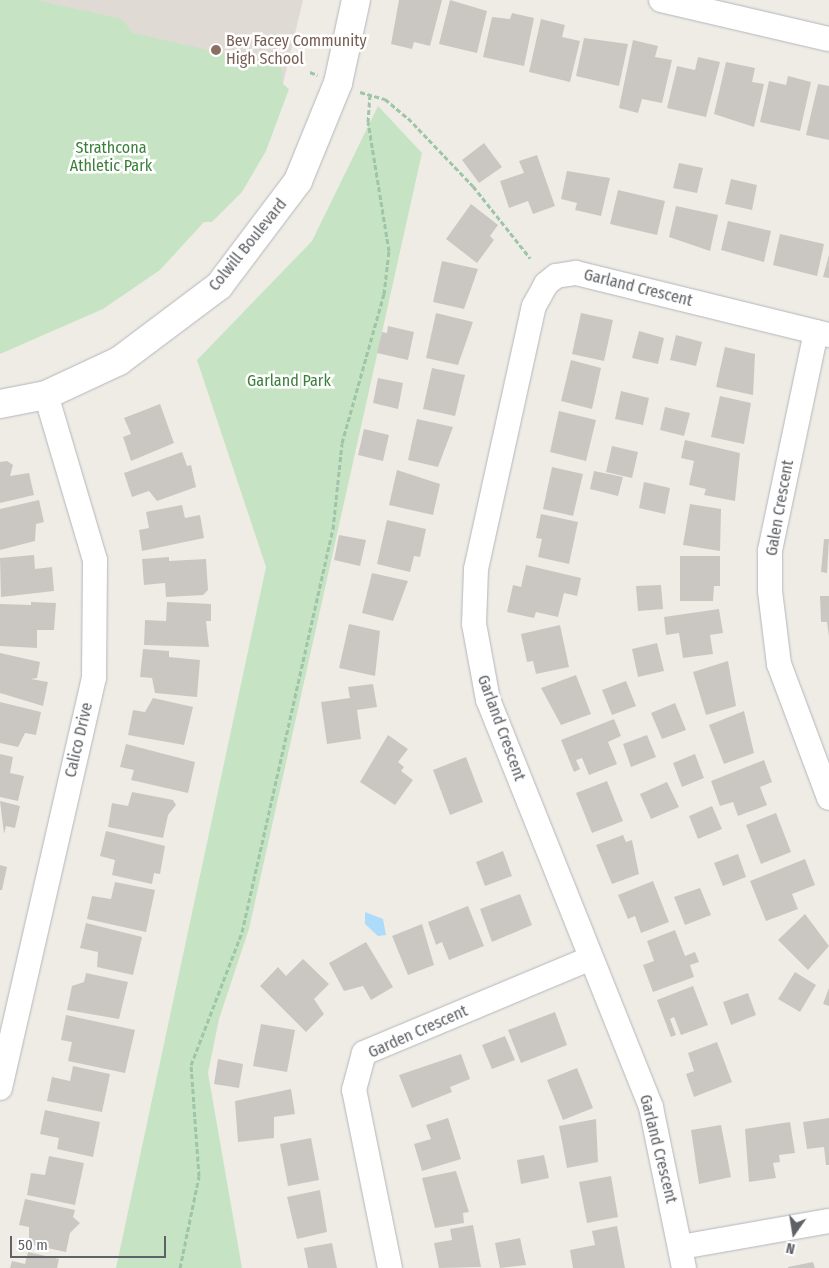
<!DOCTYPE html>
<html>
<head>
<meta charset="utf-8">
<style>
	body { margin:0 }
	#map { position:relative; width:829px; height:1268px; overflow:hidden; background:#efece6; font-family:"Fira Sans Condensed",sans-serif }
	div>[style] { position:absolute }
	.education>* { inset:0; background:#dfdbd4 }
	.green>* { inset:0; background:#c6e4c4 }
	.water>* { inset:0; background:#acdcf9 }
	.building>* { inset:0; background:#cac7c2 }
	.path>* { height:3px; margin-top:-1.5px; transform-origin:0; background:repeating-linear-gradient(90deg,#9ec5a7 0 5px,transparent 0 7.5px) }
	.roads { filter:drop-shadow(0 0 1px #b3b6ba) drop-shadow(0 0 1px #b3b6ba) }
	.minor>* { height:24px; margin:-12px; padding:0 12px; transform-origin:12px; border-radius:12px; background:#fff }
	.tertiary>* { height:28px; margin:-14px; padding:0 14px; transform-origin:14px; border-radius:14px; background:#fff }
	.dots>* { width:14px; height:14px; translate:-50% -50%; box-sizing:border-box; border:2px solid #fff; border-radius:50% }
	span { translate:-50% -50%; white-space:nowrap; text-align:center; line-height:1.15; -webkit-text-stroke:5px #fff; paint-order:stroke }
	.education-label { font-size:16px; color:#785e54 }
	.left { translate:0 -50%; text-align:left }
	.park-label { font-size:16px; color:#3b803a }
	.street-label { font-size:16px; color:#5e6165 }
	.north { position:absolute; left:769px; top:1208px; width:50px; height:50px; -webkit-text-stroke:4px #fff; paint-order:stroke; rotate:193deg; font-size:14px; font-weight:700; line-height:20px; text-align:center; color:#5e6165 }
	.north::after { content:''; display:block; margin:auto; width:18px; height:22px; background:#5e6165; clip-path:polygon(50% 0,100% 100%,50% 72%,0 100%) }
	.scale { position:absolute; left:10px; top:1236px; width:156px; height:22px; box-sizing:border-box; border:2px solid #5e6165; border-top:0; padding-left:6px; font-size:15px; line-height:18px; white-space:nowrap; color:#5e6165; -webkit-text-stroke:4px #fff; paint-order:stroke }
</style>
</head>
<body>
<div id="map">
	<div class="education">
		<i style="clip-path:polygon(0 0,303px 0,283px 84px)"></i>
	</div>
	<div class="green">
		<i style="clip-path:polygon(0 0,36px 0,122px 19px,133px 33px,260px 62px,281px 62px,283px 84px,289px 89px,266px 151px,242px 192px,212px 222px,204px 222px,160px 270px,103px 309px,0 354px)"></i>
		<i style="clip-path:polygon(378px 106px,422px 153px,249px 929px,219px 1019px,208px 1073px,242px 1268px,116px 1268px,266px 567px,197px 360px,312px 241px)"></i>
	</div>
	<div class="water">
		<i style="clip-path:polygon(365px 912px,383px 919px,386px 935px,378px 936px,365px 924px)"></i>
	</div>
	<div class="building">
		<i style="clip-path:polygon(399px 0,442px 0,430px 46px,414px 42px,412px 49px,391px 44px)"></i>
		<i style="clip-path:polygon(450px 0,487px 11px,477px 53px,439px 44px)"></i>
		<i style="clip-path:polygon(512px 13px,534px 18px,524px 66px,483px 57px,492px 17px,510px 19px)"></i>
		<i style="clip-path:polygon(541px 19px,565px 25px,562px 37px,580px 41px,570px 82px,529px 72px)"></i>
		<i style="clip-path:polygon(584px 38px,628px 44px,619px 86px,576px 76px)"></i>
		<i style="clip-path:polygon(633px 40px,658px 46px,655px 57px,672px 60px,662px 103px,642px 99px,638px 113px,619px 108px)"></i>
		<i style="clip-path:polygon(698px 57px,720px 62px,706px 117px,667px 108px,677px 66px,695px 70px)"></i>
		<i style="clip-path:polygon(726px 62px,755px 68px,752px 82px,764px 84px,754px 127px,714px 114px)"></i>
		<i style="clip-path:polygon(788px 76px,811px 82px,800px 131px,760px 122px,769px 81px,786px 85px)"></i>
		<i style="clip-path:polygon(818px 84px,829px 86px,829px 140px,806px 135px)"></i>
		<i style="clip-path:polygon(484px 143px,502px 167px,479px 183px,462px 160px)"></i>
		<i style="clip-path:polygon(537px 155px,555px 206px,533px 214px,528px 201px,509px 208px,500px 181px,524px 173px,519px 161px)"></i>
		<i style="clip-path:polygon(679px 163px,703px 168px,697px 193px,673px 188px)"></i>
		<i style="clip-path:polygon(567px 171px,610px 178px,601px 216px,575px 210px,577px 203px,561px 199px)"></i>
		<i style="clip-path:polygon(731px 179px,757px 185px,752px 210px,725px 204px)"></i>
		<i style="clip-path:polygon(618px 190px,665px 201px,657px 235px,610px 224px)"></i>
		<i style="clip-path:polygon(471px 204px,498px 225px,490px 236px,494px 240px,477px 263px,446px 239px)"></i>
		<i style="clip-path:polygon(676px 206px,718px 215px,710px 251px,669px 237px)"></i>
		<i style="clip-path:polygon(728px 221px,771px 231px,764px 262px,721px 250px)"></i>
		<i style="clip-path:polygon(780px 234px,824px 244px,817px 276px,773px 265px)"></i>
		<i style="clip-path:polygon(829px 255px,829px 278px,823px 277px)"></i>
		<i style="clip-path:polygon(442px 261px,478px 269px,464px 309px,433px 302px)"></i>
		<i style="clip-path:polygon(436px 313px,473px 322px,458px 365px,426px 358px)"></i>
		<i style="clip-path:polygon(581px 313px,613px 320px,604px 361px,572px 354px)"></i>
		<i style="clip-path:polygon(388px 326px,414px 332px,408px 360px,377px 353px,382px 332px,387px 333px)"></i>
		<i style="clip-path:polygon(639px 331px,664px 338px,658px 364px,632px 358px)"></i>
		<i style="clip-path:polygon(676px 335px,702px 342px,696px 366px,670px 360px)"></i>
		<i style="clip-path:polygon(725px 347px,755px 354px,753px 395px,716px 387px)"></i>
		<i style="clip-path:polygon(571px 360px,601px 368px,592px 409px,561px 401px)"></i>
		<i style="clip-path:polygon(432px 368px,465px 375px,455px 416px,423px 409px)"></i>
		<i style="clip-path:polygon(378px 378px,403px 383px,398px 409px,373px 403px)"></i>
		<i style="clip-path:polygon(621px 391px,649px 398px,643px 425px,615px 419px)"></i>
		<i style="clip-path:polygon(720px 396px,751px 403px,744px 444px,711px 437px)"></i>
		<i style="clip-path:polygon(160px 404px,174px 443px,131px 461px,123px 437px,131px 434px,124px 418px)"></i>
		<i style="clip-path:polygon(665px 407px,690px 413px,684px 436px,660px 430px)"></i>
		<i style="clip-path:polygon(559px 411px,596px 420px,586px 461px,550px 452px)"></i>
		<i style="clip-path:polygon(417px 419px,453px 427px,438px 467px,408px 460px)"></i>
		<i style="clip-path:polygon(364px 429px,389px 435px,383px 461px,358px 455px)"></i>
		<i style="clip-path:polygon(685px 440px,740px 453px,735px 501px,704px 495px,706px 489px,689px 485px,694px 461px,681px 458px)"></i>
		<i style="clip-path:polygon(612px 446px,638px 452px,632px 478px,606px 472px)"></i>
		<i style="clip-path:polygon(182px 452px,187px 466px,191px 465px,196px 487px,157px 501px,149px 491px,132px 497px,124px 473px)"></i>
		<i style="clip-path:polygon(7px 461px,13px 465px,10px 476px,29px 473px,34px 495px,0 503px,0 462px)"></i>
		<i style="clip-path:polygon(552px 467px,583px 474px,573px 516px,543px 509px)"></i>
		<i style="clip-path:polygon(397px 470px,440px 484px,433px 515px,389px 505px)"></i>
		<i style="clip-path:polygon(594px 471px,623px 477px,618px 496px,590px 489px)"></i>
		<i style="clip-path:polygon(644px 482px,670px 488px,665px 514px,639px 508px)"></i>
		<i style="clip-path:polygon(39px 500px,44px 522px,36px 524px,35px 541px,0 550px,0 509px)"></i>
		<i style="clip-path:polygon(690px 504px,721px 509px,720px 551px,683px 545px)"></i>
		<i style="clip-path:polygon(182px 505px,185px 518px,200px 515px,204px 538px,142px 551px,139px 530px,149px 528px,146px 512px)"></i>
		<i style="clip-path:polygon(541px 514px,578px 522px,569px 564px,538px 557px,542px 539px,536px 538px)"></i>
		<i style="clip-path:polygon(387px 520px,426px 529px,420px 557px,414px 556px,410px 572px,377px 564px)"></i>
		<i style="clip-path:polygon(339px 535px,366px 540px,360px 566px,334px 560px)"></i>
		<i style="clip-path:polygon(824px 539px,829px 539px,827px 573px,821px 572px)"></i>
		<i style="clip-path:polygon(34px 555px,35px 569px,52px 567px,54px 591px,1px 597px,0 558px)"></i>
		<i style="clip-path:polygon(680px 556px,720px 556px,720px 586px,714px 586px,713px 601px,680px 601px)"></i>
		<i style="clip-path:polygon(169px 557px,169px 561px,206px 559px,208px 590px,203px 595px,166px 597px,165px 583px,144px 585px,142px 559px)"></i>
		<i style="clip-path:polygon(526px 565px,581px 578px,577px 596px,564px 593px,558px 617px,536px 612px,534px 618px,507px 612px,513px 585px,521px 587px)"></i>
		<i style="clip-path:polygon(372px 573px,408px 581px,393px 621px,362px 613px)"></i>
		<i style="clip-path:polygon(661px 585px,663px 609px,638px 611px,636px 586px)"></i>
		<i style="clip-path:polygon(820px 596px,829px 596px,829px 637px,827px 622px,821px 622px)"></i>
		<i style="clip-path:polygon(31px 602px,56px 603px,54px 630px,37px 630px,37px 648px,0 646px,0 604px,31px 605px)"></i>
		<i style="clip-path:polygon(167px 602px,211px 604px,211px 621px,206px 621px,209px 647px,144px 645px,145px 620px,166px 621px)"></i>
		<i style="clip-path:polygon(719px 609px,723px 633px,710px 635px,713px 654px,683px 658px,679px 633px,666px 635px,664px 617px)"></i>
		<i style="clip-path:polygon(349px 624px,380px 631px,375px 676px,339px 668px)"></i>
		<i style="clip-path:polygon(560px 625px,569px 667px,536px 674px,533px 661px,527px 662px,521px 634px)"></i>
		<i style="clip-path:polygon(657px 643px,664px 671px,638px 677px,632px 649px)"></i>
		<i style="clip-path:polygon(143px 649px,169px 651px,169px 657px,200px 660px,197px 697px,155px 693px,152px 678px,140px 677px)"></i>
		<i style="clip-path:polygon(0 653px,40px 662px,37px 678px,31px 679px,48px 682px,43px 706px,0 693px)"></i>
		<i style="clip-path:polygon(728px 661px,736px 706px,706px 715px,693px 672px)"></i>
		<i style="clip-path:polygon(576px 675px,591px 714px,561px 725px,541px 688px)"></i>
		<i style="clip-path:polygon(626px 681px,636px 706px,612px 715px,602px 690px)"></i>
		<i style="clip-path:polygon(373px 684px,377px 707px,357px 710px,361px 739px,327px 744px,321px 702px,350px 698px,348px 687px)"></i>
		<i style="clip-path:polygon(153px 698px,193px 707px,184px 745px,128px 735px,133px 710px,145px 712px)"></i>
		<i style="clip-path:polygon(0 702px,41px 712px,36px 735px,25px 733px,18px 747px,0 743px)"></i>
		<i style="clip-path:polygon(675px 703px,686px 730px,662px 739px,651px 713px)"></i>
		<i style="clip-path:polygon(744px 711px,754px 753px,724px 764px,709px 725px)"></i>
		<i style="clip-path:polygon(614px 719px,621px 736px,608px 742px,617px 764px,589px 775px,582px 758px,576px 760px,580px 769px,574px 772px,561px 740px)"></i>
		<i style="clip-path:polygon(388px 735px,408px 749px,398px 762px,404px 767px,401px 771px,413px 780px,395px 805px,360px 782px)"></i>
		<i style="clip-path:polygon(647px 735px,656px 757px,631px 767px,623px 744px)"></i>
		<i style="clip-path:polygon(126px 744px,195px 762px,188px 793px,131px 780px,134px 770px,120px 767px)"></i>
		<i style="clip-path:polygon(0 754px,13px 757px,10px 773px,24px 776px,18px 801px,0 797px)"></i>
		<i style="clip-path:polygon(695px 754px,704px 778px,682px 787px,673px 763px)"></i>
		<i style="clip-path:polygon(466px 757px,483px 802px,450px 815px,433px 770px)"></i>
		<i style="clip-path:polygon(764px 760px,772px 782px,760px 787px,767px 805px,738px 816px,733px 802px,720px 806px,711px 781px)"></i>
		<i style="clip-path:polygon(607px 781px,623px 821px,592px 833px,576px 793px)"></i>
		<i style="clip-path:polygon(667px 782px,679px 807px,651px 819px,640px 794px)"></i>
		<i style="clip-path:polygon(132px 792px,173px 800px,176px 805px,168px 815px,163px 838px,108px 827px,112px 803px,128px 806px)"></i>
		<i style="clip-path:polygon(0 801px,20px 806px,15px 828px,6px 826px,4px 834px)"></i>
		<i style="clip-path:polygon(712px 806px,722px 829px,698px 839px,689px 816px)"></i>
		<i style="clip-path:polygon(776px 813px,791px 852px,761px 864px,746px 825px)"></i>
		<i style="clip-path:polygon(106px 831px,165px 846px,160px 874px,154px 873px,152px 884px,112px 875px,115px 860px,100px 856px)"></i>
		<i style="clip-path:polygon(623px 835px,626px 842px,632px 840px,639px 874px,612px 884px,596px 845px)"></i>
		<i style="clip-path:polygon(503px 851px,512px 876px,485px 886px,476px 862px)"></i>
		<i style="clip-path:polygon(738px 854px,746px 877px,723px 886px,714px 863px)"></i>
		<i style="clip-path:polygon(805px 859px,815px 885px,792px 894px,798px 909px,766px 921px,750px 881px)"></i>
		<i style="clip-path:polygon(0 865px,7px 867px,2px 890px,0 890px)"></i>
		<i style="clip-path:polygon(653px 881px,669px 922px,641px 933px,635px 916px,628px 919px,618px 895px)"></i>
		<i style="clip-path:polygon(115px 882px,155px 890px,146px 932px,87px 919px,92px 896px,111px 899px)"></i>
		<i style="clip-path:polygon(700px 888px,711px 915px,685px 925px,674px 897px)"></i>
		<i style="clip-path:polygon(520px 894px,532px 925px,492px 942px,480px 909px)"></i>
		<i style="clip-path:polygon(468px 906px,484px 946px,449px 960px,442px 942px,436px 945px,428px 922px)"></i>
		<i style="clip-path:polygon(805px 914px,829px 946px,808px 970px,778px 940px)"></i>
		<i style="clip-path:polygon(86px 923px,142px 937px,133px 975px,97px 967px,98px 952px,80px 948px)"></i>
		<i style="clip-path:polygon(422px 924px,434px 965px,408px 975px,392px 936px)"></i>
		<i style="clip-path:polygon(675px 930px,685px 956px,695px 952px,699px 962px,690px 965px,694px 977px,653px 992px,643px 965px,654px 961px,647px 941px)"></i>
		<i style="clip-path:polygon(366px 942px,393px 987px,371px 1000px,363px 986px,344px 991px,329px 963px)"></i>
		<i style="clip-path:polygon(303px 959px,329px 984px,314px 999px,324px 1014px,306px 1032px,260px 986px,278px 967px,286px 976px)"></i>
		<i style="clip-path:polygon(795px 972px,816px 985px,800px 1012px,778px 999px)"></i>
		<i style="clip-path:polygon(86px 973px,128px 982px,119px 1019px,67px 1010px,72px 986px,84px 982px)"></i>
		<i style="clip-path:polygon(693px 986px,708px 1025px,681px 1035px,674px 1017px,670px 1019px,676px 1035px,671px 1037px,657px 1000px)"></i>
		<i style="clip-path:polygon(829px 988px,829px 1006px,823px 1004px)"></i>
		<i style="clip-path:polygon(748px 993px,756px 1015px,731px 1025px,723px 1002px)"></i>
		<i style="clip-path:polygon(555px 1012px,567px 1045px,521px 1063px,508px 1030px)"></i>
		<i style="clip-path:polygon(66px 1015px,135px 1030px,125px 1073px,68px 1061px,72px 1042px,61px 1040px)"></i>
		<i style="clip-path:polygon(261px 1024px,295px 1030px,287px 1072px,253px 1066px)"></i>
		<i style="clip-path:polygon(505px 1036px,515px 1060px,492px 1069px,482px 1045px)"></i>
		<i style="clip-path:polygon(717px 1042px,732px 1082px,694px 1097px,686px 1074px,694px 1071px,688px 1053px)"></i>
		<i style="clip-path:polygon(461px 1054px,470px 1079px,450px 1087px,452px 1092px,412px 1108px,399px 1075px)"></i>
		<i style="clip-path:polygon(218px 1059px,243px 1064px,239px 1088px,214px 1084px)"></i>
		<i style="clip-path:polygon(73px 1066px,110px 1074px,102px 1112px,47px 1101px,52px 1077px,70px 1081px)"></i>
		<i style="clip-path:polygon(577px 1068px,593px 1108px,563px 1120px,547px 1080px)"></i>
		<i style="clip-path:polygon(291px 1089px,295px 1114px,274px 1117px,274px 1138px,238px 1142px,235px 1101px)"></i>
		<i style="clip-path:polygon(45px 1110px,100px 1122px,93px 1157px,57px 1149px,59px 1138px,40px 1134px)"></i>
		<i style="clip-path:polygon(448px 1118px,461px 1159px,422px 1171px,414px 1144px,431px 1139px,426px 1125px)"></i>
		<i style="clip-path:polygon(829px 1118px,829px 1165px,826px 1165px,824px 1147px,807px 1149px,803px 1122px)"></i>
		<i style="clip-path:polygon(596px 1119px,598px 1162px,567px 1168px,559px 1126px)"></i>
		<i style="clip-path:polygon(790px 1122px,795px 1153px,779px 1155px,780px 1162px,773px 1163px,776px 1178px,749px 1182px,745px 1129px)"></i>
		<i style="clip-path:polygon(721px 1125px,731px 1177px,699px 1184px,691px 1130px)"></i>
		<i style="clip-path:polygon(311px 1138px,319px 1180px,288px 1186px,280px 1144px)"></i>
		<i style="clip-path:polygon(544px 1155px,549px 1178px,521px 1184px,517px 1160px)"></i>
		<i style="clip-path:polygon(49px 1156px,84px 1163px,75px 1205px,27px 1195px,31px 1173px,45px 1175px)"></i>
		<i style="clip-path:polygon(456px 1171px,469px 1212px,463px 1213px,464px 1223px,435px 1228px,422px 1178px)"></i>
		<i style="clip-path:polygon(611px 1176px,618px 1217px,587px 1223px,579px 1182px)"></i>
		<i style="clip-path:polygon(320px 1190px,327px 1232px,297px 1239px,287px 1197px)"></i>
		<i style="clip-path:polygon(25px 1199px,75px 1210px,73px 1217px,80px 1223px,70px 1233px,66px 1252px,29px 1244px,29px 1227px,19px 1225px)"></i>
		<i style="clip-path:polygon(473px 1225px,481px 1267px,439px 1268px,434px 1243px,452px 1240px,450px 1229px)"></i>
		<i style="clip-path:polygon(617px 1226px,625px 1268px,573px 1268px,570px 1250px,595px 1245px,592px 1231px)"></i>
		<i style="clip-path:polygon(520px 1238px,526px 1265px,500px 1268px,495px 1243px)"></i>
		<i style="clip-path:polygon(332px 1243px,337px 1268px,308px 1268px,304px 1248px)"></i>
		<i style="clip-path:polygon(28px 1252px,59px 1259px,57px 1268px,10px 1268px,12px 1261px,25px 1264px)"></i>
		<i style="clip-path:polygon(813px 1262px,815px 1268px,788px 1268px,788px 1267px)"></i>
	</div>
	<div class="path">
		<i style="left:310px;top:72px;width:8px;rotate:23deg"></i>
		<i style="left:360px;top:92px;width:26px;rotate:16deg"></i>
		<i style="left:385px;top:99px;width:30px;rotate:40deg"></i>
		<i style="left:408px;top:118px;width:94px;rotate:46.3deg"></i>
		<i style="left:473px;top:186px;width:92px;rotate:51.6deg"></i>
		<i style="left:180px;top:1268px;width:94px;rotate:-78.3deg"></i>
		<i style="left:199px;top:1176px;width:111px;rotate:-94.1deg"></i>
		<i style="left:191px;top:1065px;width:142px;rotate:-69deg"></i>
		<i style="left:242px;top:932px;width:413px;rotate:-77.3deg"></i>
		<i style="left:333px;top:529px;width:86px;rotate:-84deg"></i>
		<i style="left:342px;top:443px;width:155px;rotate:-74.3deg"></i>
		<i style="left:384px;top:294px;width:43px;rotate:-83.4deg"></i>
		<i style="left:389px;top:251px;width:131px;rotate:-99.2deg"></i>
		<i style="left:368px;top:122px;width:26px;rotate:-86deg"></i>
	</div>
	<div class="roads">
		<div class="minor">
			<i style="left:661px;top:0;width:172px;rotate:13.1deg"></i>
			<i style="left:816px;top:332px;width:224px;rotate:101.9deg"></i>
			<i style="left:770px;top:551px;width:40px;rotate:90deg"></i>
			<i style="left:770px;top:591px;width:74px;rotate:83deg"></i>
			<i style="left:779px;top:664px;width:143px;rotate:69.5deg"></i>
			<i style="left:0;top:1088px;width:421px;rotate:-77.1deg"></i>
			<i style="left:94px;top:678px;width:118px;rotate:-89.5deg"></i>
			<i style="left:95px;top:560px;width:172px;rotate:-106.5deg"></i>
			<i style="left:681px;top:1247px;width:150px;rotate:-10deg"></i>
			<i style="left:390px;top:1268px;width:182px;rotate:-101.4deg"></i>
			<i style="left:354px;top:1090px;width:38px;rotate:-75deg"></i>
			<i style="left:364px;top:1053px;width:244px;rotate:-22.7deg"></i>
			<i style="left:684px;top:1268px;width:164px;rotate:-101.6deg"></i>
			<i style="left:651px;top:1107px;width:438px;rotate:-111.8deg"></i>
			<i style="left:488px;top:700px;width:77px;rotate:-100.4deg"></i>
			<i style="left:474px;top:624px;width:55px;rotate:-87.9deg"></i>
			<i style="left:476px;top:569px;width:269px;rotate:-77.6deg"></i>
			<i style="left:534px;top:306px;width:25px;rotate:-61deg"></i>
			<i style="left:546px;top:284px;width:13px;rotate:-39deg"></i>
			<i style="left:556px;top:276px;width:20px;rotate:-9deg"></i>
			<i style="left:576px;top:273px;width:260px;rotate:13.8deg"></i>
		</div>
		<div class="tertiary">
			<i style="left:0;top:404px;width:47px;rotate:-11.1deg"></i>
			<i style="left:46px;top:395px;width:81px;rotate:-25deg"></i>
			<i style="left:119px;top:361px;width:125px;rotate:-36.9deg"></i>
			<i style="left:219px;top:286px;width:131px;rotate:-53deg"></i>
			<i style="left:298px;top:181px;width:106px;rotate:-67.8deg"></i>
			<i style="left:338px;top:83px;width:85px;rotate:-77.8deg"></i>
		</div>
	</div>
	<div class="dots">
		<i style="left:216px;top:50px;background:#8d6e63"></i>
	</div>
	<div class="education-label">
		<span class="left" style="left:226px;top:50px">Bev Facey Community<br>High School</span>
	</div>
	<div class="park-label">
		<span style="left:111px;top:157px">Strathcona<br>Athletic Park</span>
		<span style="left:289px;top:381px">Garland Park</span>
	</div>
	<div class="street-label">
		<span style="left:248px;top:245px;rotate:-51deg">Colwill Boulevard</span>
		<span style="left:638px;top:288px;rotate:14deg">Garland Crescent</span>
		<span style="left:780px;top:508px;rotate:-80deg">Galen Crescent</span>
		<span style="left:501px;top:728px;rotate:70deg">Garland Crescent</span>
		<span style="left:79px;top:740px;rotate:-77deg">Calico Drive</span>
		<span style="left:418px;top:1032px;rotate:-24deg">Garden Crescent</span>
		<span style="left:658px;top:1149px;rotate:76deg">Garland Crescent</span>
	</div>
	<div class="north">N</div>
	<div class="scale">50 m</div>
</div>
</body>
</html>
